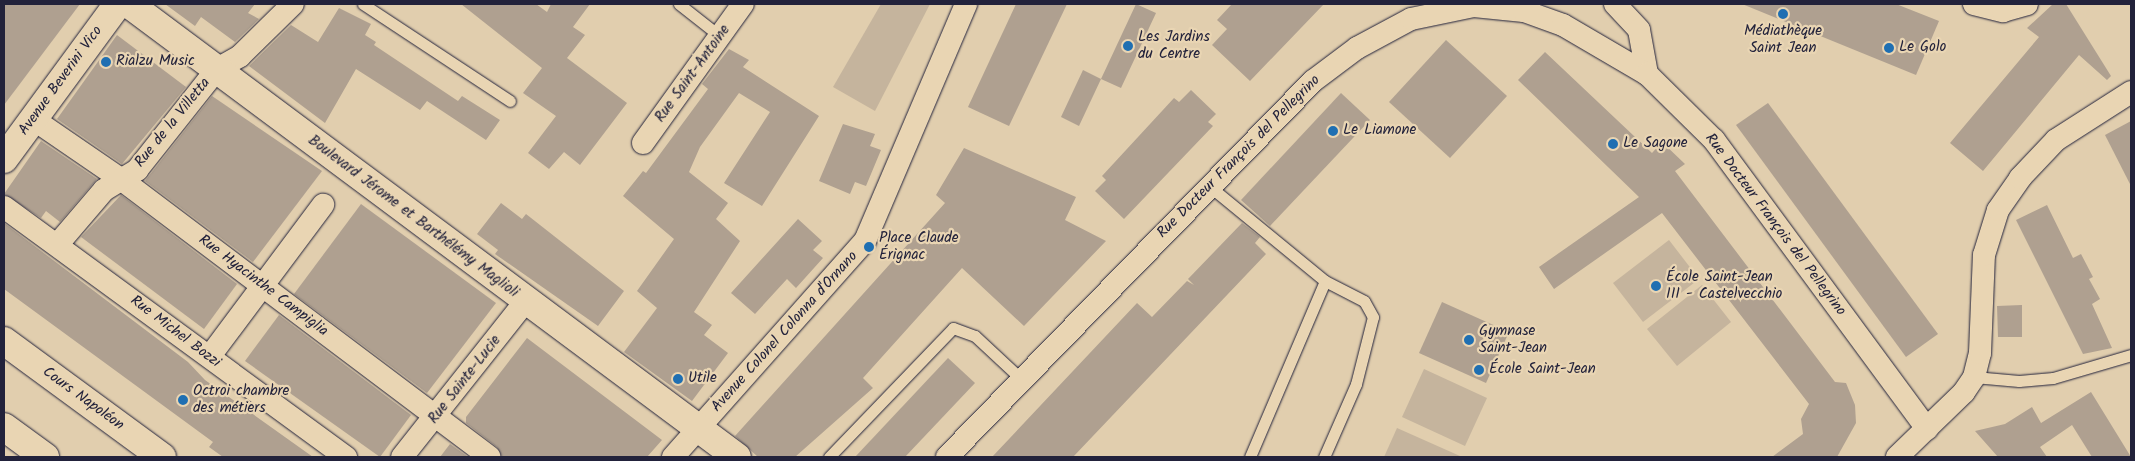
<!DOCTYPE html>
<html>
<head>
<meta charset="utf-8">
<style>
	body { margin:0 }
	#map { position:relative; width:2135px; height:461px; overflow:hidden; background:#e1ceae; font-family:Kalam,sans-serif }
	div>[style] { position:absolute }
	.green>* { inset:0; background:#c5b49d }
	.building>* { inset:0; background:#afa090 }
	.roads { filter:drop-shadow(0 0 1px #22223b) drop-shadow(0 0 1px #22223b) }
	.service>* { height:11px; margin:-5.5px; padding:0 5.5px; transform-origin:5.5px; border-radius:5.5px; background:#e9d5b3 }
	.minor>* { height:22px; margin:-11px; padding:0 11px; transform-origin:11px; border-radius:11px; background:#e9d5b3 }
	.secondary>* { height:28px; margin:-14px; padding:0 14px; transform-origin:14px; border-radius:14px; background:#e9d5b3 }
	.primary>* { height:28px; margin:-14px; padding:0 14px; transform-origin:14px; border-radius:14px; background:#e9d5b3 }
	.dots>* { width:14px; height:14px; translate:-50% -50%; box-sizing:border-box; border:2px solid #e9d5b3; border-radius:50% }
	span { translate:-50% -50%; white-space:nowrap; text-align:center; line-height:1.15; -webkit-text-stroke:4.5px #e9d5b3; paint-order:stroke }
	.poi-label { font-size:15px; color:#22223b }
	.left { translate:0 -50%; text-align:left }
	.street-label { font-size:15px; color:#22223b }
	.frame { position:absolute; inset:0; border:5px solid #22223b; pointer-events:none }
</style>
</head>
<body>
<div id="map">
	<div class="green">
		<i style="clip-path:polygon(881px 4px,930px 4px,875px 111px,833px 87px)"></i>
		<i style="clip-path:polygon(1669px 240px,1699px 279px,1643px 322px,1613px 283px)"></i>
		<i style="clip-path:polygon(1702px 285px,1731px 322px,1677px 366px,1647px 329px)"></i>
		<i style="clip-path:polygon(1424px 369px,1487px 398px,1465px 446px,1402px 417px)"></i>
		<i style="clip-path:polygon(1397px 428px,1460px 456px,1460px 457px,1384px 457px)"></i>
	</div>
	<div class="building">
		<i style="clip-path:polygon(4px 4px,80px 4px,4px 105px)"></i>
		<i style="clip-path:polygon(165px 4px,255px 4px,248px 13px,259px 19px,235px 42px,201px 17px,195px 26px)"></i>
		<i style="clip-path:polygon(461px 4px,536px 4px,547px 12px,551px 4px,590px 4px,573px 27px,585px 35px,567px 58px,627px 103px,580px 165px,564px 152px,549px 169px,528px 153px,556px 116px,523px 93px,542px 68px)"></i>
		<i style="clip-path:polygon(1016px 4px,1067px 4px,1009px 126px,968px 107px)"></i>
		<i style="clip-path:polygon(1136px 4px,1156px 13px,1121px 88px,1101px 79px)"></i>
		<i style="clip-path:polygon(1232px 4px,1324px 4px,1250px 81px,1212px 45px,1227px 29px,1217px 20px)"></i>
		<i style="clip-path:polygon(1742px 4px,1896px 4px,1939px 21px,1916px 75px)"></i>
		<i style="clip-path:polygon(2053px 4px,2066px 4px,2111px 76px,2107px 80px,2079px 55px,1983px 171px,1950px 143px,2039px 37px,2027px 28px)"></i>
		<i style="clip-path:polygon(339px 8px,371px 24px,365px 35px,376px 42px,374px 45px,458px 101px,462px 96px,500px 120px,486px 140px,427px 101px,420px 110px,356px 69px,325px 123px,249px 66px,291px 25px,318px 42px)"></i>
		<i style="clip-path:polygon(117px 35px,186px 87px,122px 164px,57px 119px)"></i>
		<i style="clip-path:polygon(1446px 40px,1507px 96px,1450px 158px,1389px 102px)"></i>
		<i style="clip-path:polygon(729px 49px,749px 60px,743px 67px,819px 116px,762px 206px,724px 183px,770px 112px,739px 93px,700px 147px,689px 172px,728px 203px,716px 219px,740px 241px,694px 312px,712px 325px,704px 335px,728px 353px,692px 401px,624px 352px,657px 308px,637px 291px,674px 239px,623px 196px,643px 171px,646px 173px,708px 89px,702px 84px)"></i>
		<i style="clip-path:polygon(1545px 52px,1652px 153px,1662px 142px,1685px 164px,1675px 171px,1835px 382px,1846px 383px,1855px 405px,1856px 423px,1837px 457px,1772px 457px,1803px 434px,1801px 419px,1809px 404px,1662px 213px,1554px 289px,1539px 267px,1639px 197px,1518px 80px)"></i>
		<i style="clip-path:polygon(1083px 70px,1101px 79px,1079px 126px,1061px 117px)"></i>
		<i style="clip-path:polygon(1191px 90px,1216px 114px,1208px 122px,1213px 126px,1124px 219px,1095px 191px,1106px 180px,1102px 176px,1174px 98px,1179px 102px)"></i>
		<i style="clip-path:polygon(1341px 93px,1370px 120px,1270px 226px,1241px 200px)"></i>
		<i style="clip-path:polygon(212px 96px,322px 171px,253px 262px,145px 181px)"></i>
		<i style="clip-path:polygon(1768px 103px,1938px 334px,1906px 357px,1736px 125px)"></i>
		<i style="clip-path:polygon(2131px 121px,2131px 186px,2105px 135px)"></i>
		<i style="clip-path:polygon(843px 124px,875px 134px,870px 146px,881px 150px,866px 186px,855px 182px,850px 194px,819px 181px)"></i>
		<i style="clip-path:polygon(41px 141px,97px 179px,60px 222px,46px 211px,41px 218px,4px 194px)"></i>
		<i style="clip-path:polygon(964px 148px,1076px 197px,1065px 220px,1106px 241px,1024px 326px,962px 268px,863px 378px,873px 388px,795px 457px,758px 457px,735px 436px,945px 203px,936px 195px)"></i>
		<i style="clip-path:polygon(121px 195px,237px 284px,204px 329px,81px 237px)"></i>
		<i style="clip-path:polygon(501px 203px,522px 219px,526px 214px,624px 291px,598px 326px,495px 254px,498px 250px,477px 234px)"></i>
		<i style="clip-path:polygon(361px 204px,496px 303px,427px 393px,294px 294px)"></i>
		<i style="clip-path:polygon(2047px 205px,2073px 258px,2081px 254px,2093px 277px,2089px 279px,2100px 299px,2092px 304px,2112px 348px,2083px 354px,2016px 220px)"></i>
		<i style="clip-path:polygon(798px 219px,822px 241px,813px 250px,823px 258px,796px 288px,787px 279px,755px 314px,731px 293px)"></i>
		<i style="clip-path:polygon(4px 223px,188px 362px,205px 380px,313px 457px,223px 457px,209px 447px,213px 442px,4px 289px)"></i>
		<i style="clip-path:polygon(1242px 223px,1260px 237px,1255px 243px,1266px 254px,1073px 457px,992px 457px,1137px 303px,1152px 317px,1187px 281px,1194px 285px,1188px 279px)"></i>
		<i style="clip-path:polygon(1442px 302px,1509px 332px,1486px 383px,1419px 353px)"></i>
		<i style="clip-path:polygon(2022px 305px,2022px 337px,1998px 337px,1997px 306px)"></i>
		<i style="clip-path:polygon(279px 315px,411px 415px,380px 457px,245px 361px)"></i>
		<i style="clip-path:polygon(527px 338px,662px 440px,647px 457px,502px 457px,497px 447px,466px 423px,466px 417px)"></i>
		<i style="clip-path:polygon(948px 358px,975px 383px,905px 457px,855px 457px)"></i>
		<i style="clip-path:polygon(2091px 392px,2131px 457px,2092px 457px,2072px 425px,2040px 447px,2047px 457px,1998px 457px,1975px 431px,2005px 424px,2032px 407px,2041px 423px)"></i>
		<i style="clip-path:polygon(450px 444px,468px 457px,440px 457px)"></i>
	</div>
	<div class="roads">
		<div class="service">
			<i style="left:363px;top:4px;width:176px;rotate:33.4deg"></i>
			<i style="left:679px;top:4px;width:53px;rotate:38.2deg"></i>
			<i style="left:1208px;top:185px;width:151px;rotate:39.4deg"></i>
			<i style="left:1325px;top:281px;width:191px;rotate:113.1deg"></i>
			<i style="left:1974px;top:377px;width:45px;rotate:5.1deg"></i>
			<i style="left:2019px;top:381px;width:34px;rotate:-5deg"></i>
			<i style="left:2053px;top:378px;width:81px;rotate:-16.4deg"></i>
			<i style="left:829px;top:457px;width:179px;rotate:-46.1deg"></i>
			<i style="left:953px;top:328px;width:23px;rotate:20deg"></i>
			<i style="left:975px;top:336px;width:62px;rotate:43deg"></i>
			<i style="left:1324px;top:457px;width:80px;rotate:-66.3deg"></i>
			<i style="left:1356px;top:384px;width:69px;rotate:-75.8deg"></i>
			<i style="left:1373px;top:317px;width:18px;rotate:-119deg"></i>
			<i style="left:1364px;top:301px;width:44px;rotate:-152.9deg"></i>
		</div>
		<div class="minor">
			<i style="left:1615px;top:4px;width:35px;rotate:47deg"></i>
			<i style="left:1639px;top:30px;width:45px;rotate:79.7deg"></i>
			<i style="left:1974px;top:4px;width:30px;rotate:14deg"></i>
			<i style="left:2003px;top:11px;width:25px;rotate:-16deg"></i>
			<i style="left:33px;top:119px;width:108px;rotate:34.4deg"></i>
			<i style="left:122px;top:180px;width:460px;rotate:37deg"></i>
			<i style="left:643px;top:143px;width:171px;rotate:-54.3deg"></i>
			<i style="left:4px;top:207px;width:424px;rotate:36.2deg"></i>
			<i style="left:57px;top:245px;width:72px;rotate:-49.5deg"></i>
			<i style="left:104px;top:190px;width:39px;rotate:-31deg"></i>
			<i style="left:137px;top:170px;width:129px;rotate:-51.6deg"></i>
			<i style="left:217px;top:69px;width:26px;rotate:-29deg"></i>
			<i style="left:240px;top:56px;width:74px;rotate:-44.5deg"></i>
			<i style="left:210px;top:356px;width:189px;rotate:-53.2deg"></i>
			<i style="left:402px;top:457px;width:198px;rotate:-51.6deg"></i>
			<i style="left:673px;top:457px;width:289px;rotate:-48.4deg"></i>
			<i style="left:865px;top:241px;width:258px;rotate:-66.9deg"></i>
			<i style="left:947px;top:457px;width:525px;rotate:-45.77deg"></i>
			<i style="left:1313px;top:81px;width:55px;rotate:-36.9deg"></i>
			<i style="left:1357px;top:48px;width:61px;rotate:-28.2deg"></i>
			<i style="left:1411px;top:19px;width:64px;rotate:-11.7deg"></i>
			<i style="left:1474px;top:6px;width:50px;rotate:5.7deg"></i>
			<i style="left:1524px;top:11px;width:41px;rotate:19.7deg"></i>
			<i style="left:1563px;top:25px;width:97px;rotate:30.3deg"></i>
			<i style="left:1647px;top:74px;width:94px;rotate:44.6deg"></i>
			<i style="left:1714px;top:140px;width:359px;rotate:53.6deg"></i>
			<i style="left:1897px;top:457px;width:93px;rotate:-44.1deg"></i>
			<i style="left:1964px;top:392px;width:18px;rotate:-56deg"></i>
			<i style="left:1974px;top:377px;width:25px;rotate:-76deg"></i>
			<i style="left:1980px;top:353px;width:98px;rotate:-87.7deg"></i>
			<i style="left:1984px;top:255px;width:47px;rotate:-72.7deg"></i>
			<i style="left:1998px;top:210px;width:39px;rotate:-55deg"></i>
			<i style="left:2020px;top:178px;width:52px;rotate:-46.5deg"></i>
			<i style="left:2056px;top:140px;width:89px;rotate:-32.6deg"></i>
		</div>
		<div class="secondary">
			<i style="left:129px;top:4px;width:758px;rotate:36.69deg"></i>
			<i style="left:4px;top:159px;width:192px;rotate:-53.7deg"></i>
			<i style="left:4px;top:427px;width:51px;rotate:36.2deg"></i>
		</div>
		<div class="primary">
			<i style="left:4px;top:341px;width:196px;rotate:36.3deg"></i>
		</div>
	</div>
	<div class="dots">
		<i style="left:1783px;top:14px;background:#1f6fb2"></i>
		<i style="left:1128px;top:46px;background:#1f6fb2"></i>
		<i style="left:1889px;top:48px;background:#1f6fb2"></i>
		<i style="left:106px;top:62px;background:#1f6fb2"></i>
		<i style="left:1333px;top:131px;background:#1f6fb2"></i>
		<i style="left:1613px;top:144px;background:#1f6fb2"></i>
		<i style="left:869px;top:247px;background:#1f6fb2"></i>
		<i style="left:1656px;top:286px;background:#1f6fb2"></i>
		<i style="left:1469px;top:340px;background:#1f6fb2"></i>
		<i style="left:1479px;top:370px;background:#1f6fb2"></i>
		<i style="left:678px;top:379px;background:#1f6fb2"></i>
		<i style="left:183px;top:400px;background:#1f6fb2"></i>
	</div>
	<div class="poi-label">
		<span style="left:1783px;top:40px">Médiathèque<br>Saint Jean</span>
		<span class="left" style="left:1138px;top:46px">Les Jardins<br>du Centre</span>
		<span class="left" style="left:1899px;top:48px">Le Golo</span>
		<span class="left" style="left:116px;top:62px">Rialzu Music</span>
		<span class="left" style="left:1343px;top:131px">Le Liamone</span>
		<span class="left" style="left:1623px;top:144px">Le Sagone</span>
		<span class="left" style="left:879px;top:247px">Place Claude<br>Érignac</span>
		<span class="left" style="left:1666px;top:286px">École Saint-Jean<br>III - Castelvecchio</span>
		<span class="left" style="left:1479px;top:340px">Gymnase<br>Saint-Jean</span>
		<span class="left" style="left:1489px;top:370px">École Saint-Jean</span>
		<span class="left" style="left:688px;top:379px">Utile</span>
		<span class="left" style="left:193px;top:400px">Octroi chambre<br>des métiers</span>
	</div>
	<div class="street-label">
		<span style="left:693px;top:74px;rotate:-54deg">Rue Saint-Antoine</span>
		<span style="left:61px;top:81px;rotate:-54deg">Avenue Beverini Vico</span>
		<span style="left:173px;top:123px;rotate:-51deg">Rue de la Villetta</span>
		<span style="left:1239px;top:157px;rotate:-45deg">Rue Docteur François del Pellegrino</span>
		<span style="left:413px;top:217px;rotate:37deg">Boulevard Jérome et Barthélémy Maglioli</span>
		<span style="left:1775px;top:225px;rotate:53deg">Rue Docteur François del Pellegrino</span>
		<span style="left:263px;top:286px;rotate:37deg">Rue Hyacinthe Campiglia</span>
		<span style="left:175px;top:332px;rotate:37deg">Rue Michel Bozzi</span>
		<span style="left:785px;top:332px;rotate:-48deg">Avenue Colonel Colonna d'Ornano</span>
		<span style="left:465px;top:380px;rotate:-52deg">Rue Sainte-Lucie</span>
		<span style="left:83px;top:399px;rotate:36deg">Cours Napoléon</span>
	</div>
	<div class="frame"></div>
</div>
</body>
</html>
